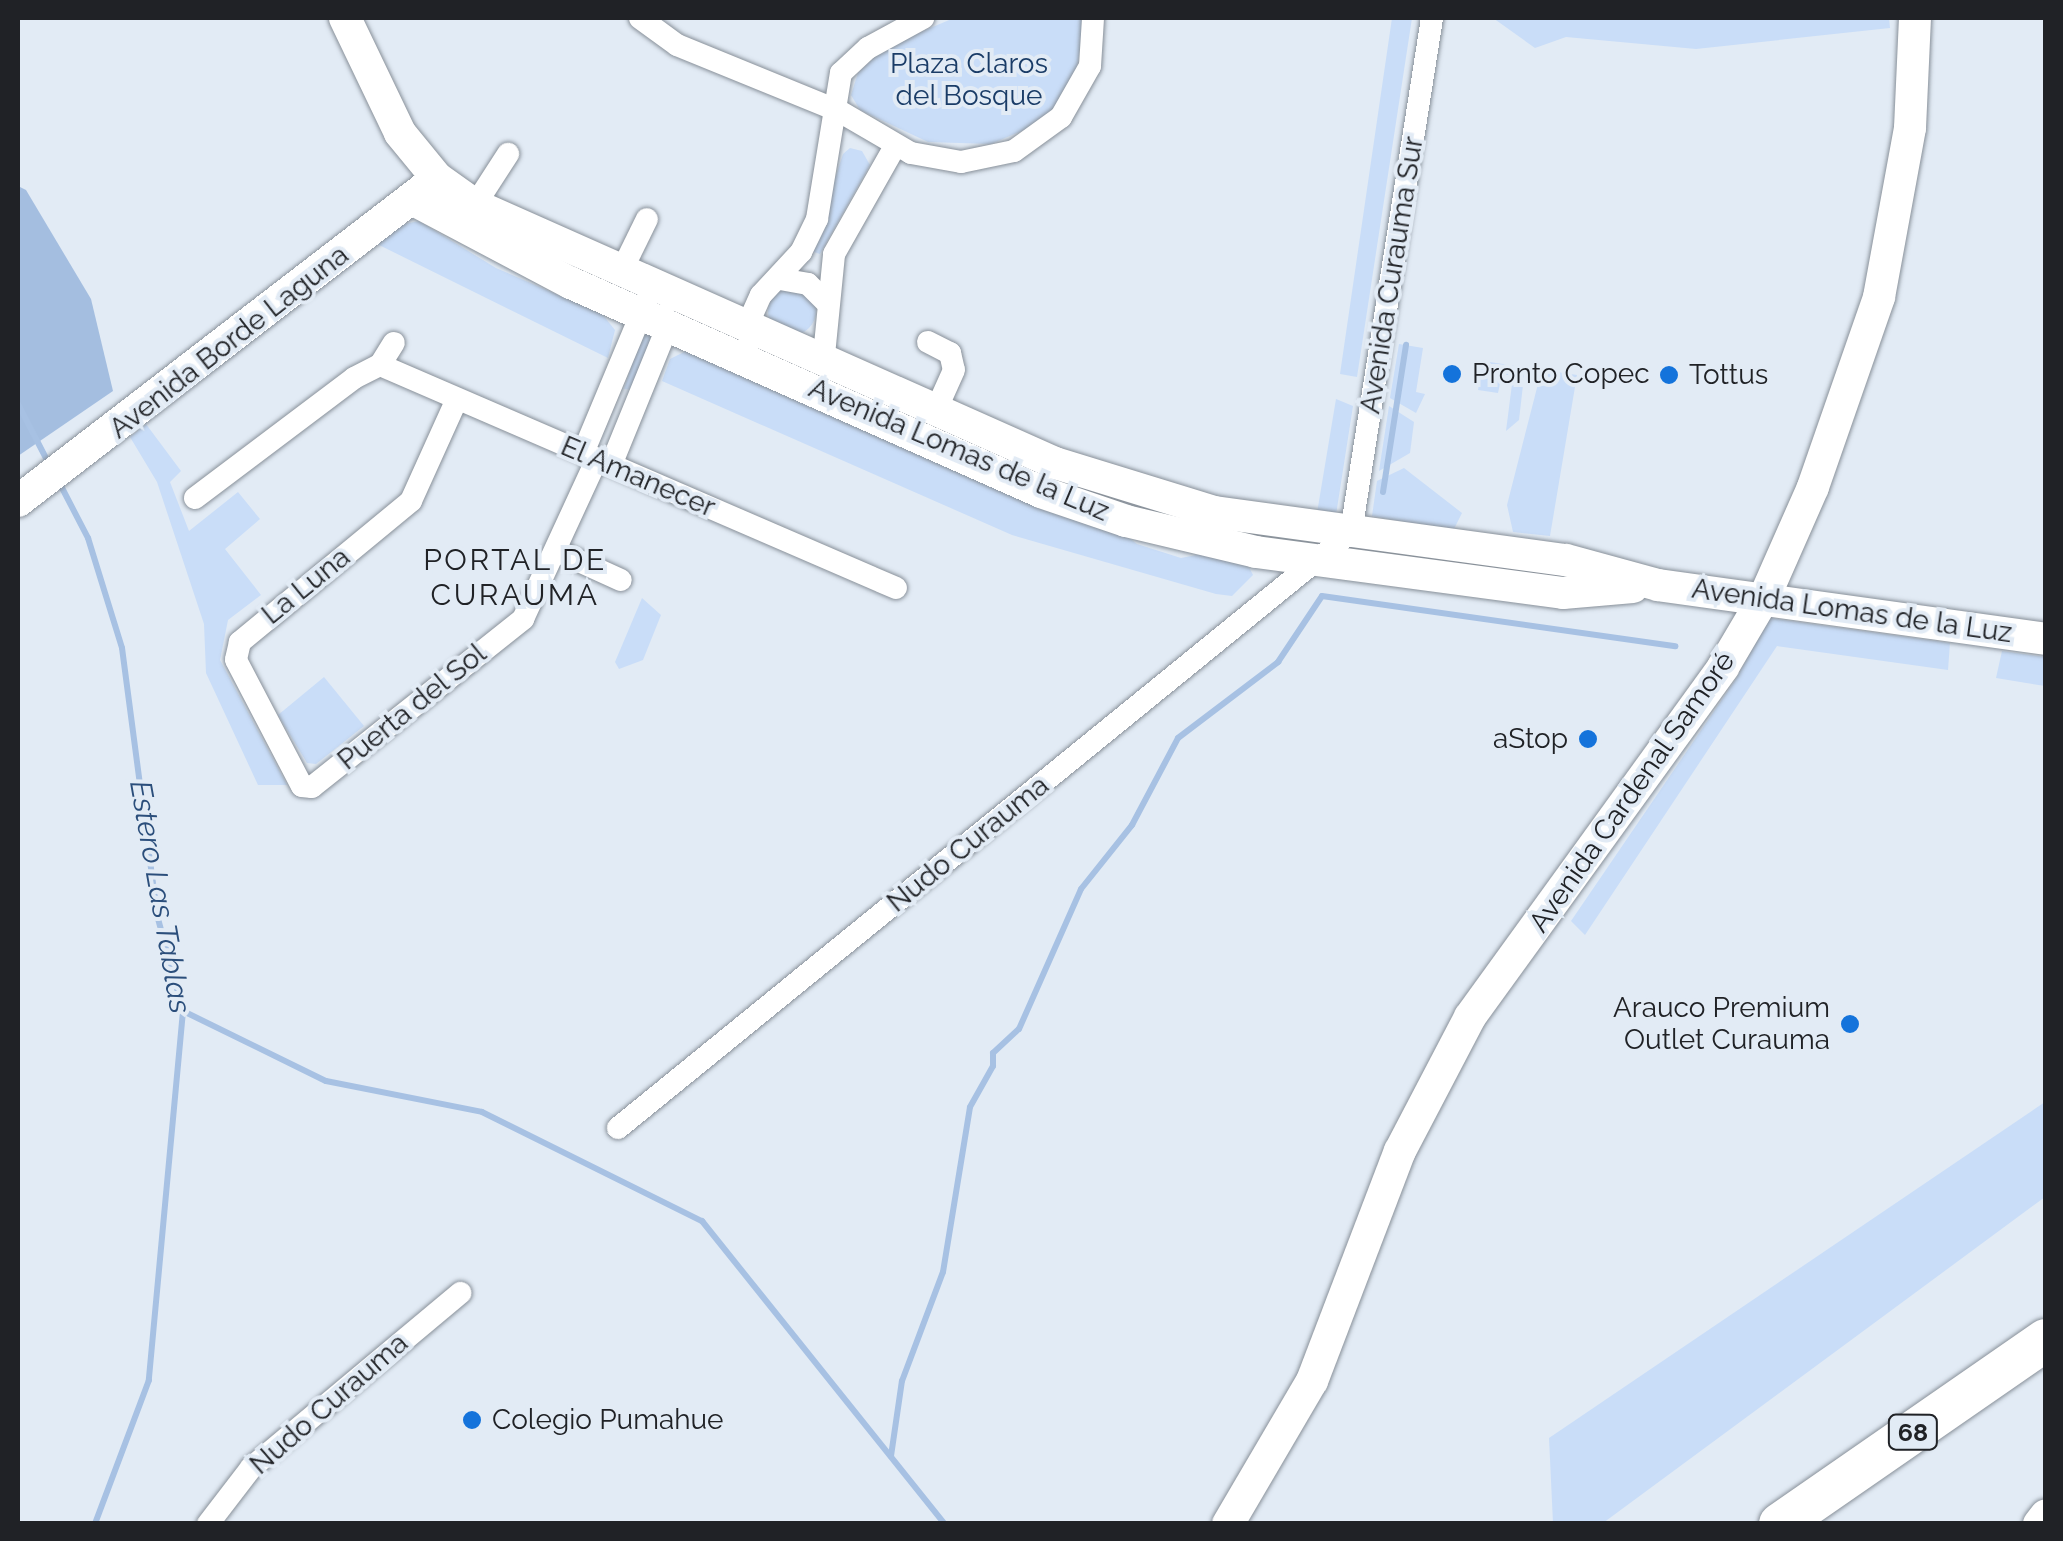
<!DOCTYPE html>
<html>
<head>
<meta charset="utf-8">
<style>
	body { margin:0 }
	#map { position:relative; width:2063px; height:1541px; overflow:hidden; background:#e2ebf5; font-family:Raleway,sans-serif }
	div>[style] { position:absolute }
	.green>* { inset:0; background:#c9ddf8 }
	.round { border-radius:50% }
	.forest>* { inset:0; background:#a4bee0 }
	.stream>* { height:6px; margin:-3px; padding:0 3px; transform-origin:3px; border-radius:3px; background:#a7c1e3 }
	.roads { filter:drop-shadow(0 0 2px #889099) drop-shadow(0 0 2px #889099) }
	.street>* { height:22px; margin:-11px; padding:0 11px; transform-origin:11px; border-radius:11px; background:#fff }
	.secondary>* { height:32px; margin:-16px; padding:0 16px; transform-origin:16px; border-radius:16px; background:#fff }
	.highway>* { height:42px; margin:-21px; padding:0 21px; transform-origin:21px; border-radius:21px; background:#fff }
	.dots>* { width:28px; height:28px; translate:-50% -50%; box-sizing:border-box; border:5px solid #e2ebf5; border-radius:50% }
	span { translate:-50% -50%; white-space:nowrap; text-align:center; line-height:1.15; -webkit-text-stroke:8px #e2ebf5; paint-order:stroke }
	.shield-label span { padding:2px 8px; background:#e2ebf5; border:2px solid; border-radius:8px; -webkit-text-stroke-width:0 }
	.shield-label { font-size:25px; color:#202226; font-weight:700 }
	.park-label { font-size:28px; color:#1a3c67 }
	.street-label { font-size:28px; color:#202226 }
	.poi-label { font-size:28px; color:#202226 }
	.left { translate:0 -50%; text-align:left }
	.right { translate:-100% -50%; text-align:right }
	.neighbourhood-label { font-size:30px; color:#202226; letter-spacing:2.5px }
	.water-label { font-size:30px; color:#2b4e7b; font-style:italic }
	.frame { position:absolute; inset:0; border:20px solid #202226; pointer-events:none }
</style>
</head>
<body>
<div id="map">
	<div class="green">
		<i style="clip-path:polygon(954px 18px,1086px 18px,1074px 82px,1043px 122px,991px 144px,928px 142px,860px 110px,851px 95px,858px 73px,885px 47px)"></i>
		<i style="clip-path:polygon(1392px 18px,1412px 18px,1357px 377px,1340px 374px)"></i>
		<i style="clip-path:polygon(1493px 18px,1889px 18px,1890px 28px,1696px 49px,1566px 37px,1535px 48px)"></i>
		<i style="clip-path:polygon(850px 148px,862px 151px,870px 165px,820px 254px,811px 251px,843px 154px)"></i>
		<i style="clip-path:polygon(419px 221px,496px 268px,602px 314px,615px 330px,608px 358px,375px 243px,399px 225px)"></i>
		<i class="round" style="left:768px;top:287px;width:48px;height:48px"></i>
		<i style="clip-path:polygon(655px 332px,633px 390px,624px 389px,642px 333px)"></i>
		<i style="clip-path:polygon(1399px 344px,1423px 348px,1416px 392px,1425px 394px,1416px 413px,1390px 398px)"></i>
		<i style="clip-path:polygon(686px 351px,1120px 531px,1137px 544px,1181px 558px,1202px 554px,1248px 565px,1253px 575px,1232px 596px,1216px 594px,1012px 535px,662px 381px,670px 359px)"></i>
		<i style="clip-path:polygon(1483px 361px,1577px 375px,1550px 536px,1513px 532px,1507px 505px,1539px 380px,1502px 374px,1498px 393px,1478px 390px)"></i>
		<i style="clip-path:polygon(1512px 384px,1523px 385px,1519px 420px,1506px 431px)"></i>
		<i style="clip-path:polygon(1336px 399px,1353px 406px,1335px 521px,1316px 519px)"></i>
		<i style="clip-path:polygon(1389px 406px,1414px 422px,1410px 453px,1379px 471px)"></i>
		<i style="clip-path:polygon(146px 424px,181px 471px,170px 482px,189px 531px,238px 492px,260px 519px,225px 549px,261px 595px,228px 620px,220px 660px,287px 785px,258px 785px,206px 673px,204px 624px,157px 482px,130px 437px)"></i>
		<i style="clip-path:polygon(1404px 468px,1462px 513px,1453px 531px,1372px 516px,1377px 481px)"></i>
		<i style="clip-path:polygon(642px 598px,661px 615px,643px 660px,619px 669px,615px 662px)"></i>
		<i style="clip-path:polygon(1769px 618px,1950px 643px,1948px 670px,1777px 646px,1585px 935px,1571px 921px,1736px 679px)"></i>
		<i style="clip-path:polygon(2002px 651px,2045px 657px,2045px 686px,1996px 678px)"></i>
		<i style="clip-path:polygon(324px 677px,364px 726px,316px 764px,307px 763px,278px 715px)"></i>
		<i style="clip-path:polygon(2045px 1102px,2045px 1197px,1603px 1523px,1553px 1523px,1549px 1438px)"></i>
	</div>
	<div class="forest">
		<i style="clip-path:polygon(18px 186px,26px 190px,91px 299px,113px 391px,18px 456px)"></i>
	</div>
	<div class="stream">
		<i style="left:18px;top:404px;width:68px;rotate:62.7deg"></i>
		<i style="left:60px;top:484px;width:61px;rotate:62.6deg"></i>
		<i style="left:88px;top:538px;width:115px;rotate:72.8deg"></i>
		<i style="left:122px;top:648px;width:269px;rotate:82.5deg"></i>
		<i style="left:157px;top:915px;width:99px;rotate:74.8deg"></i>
		<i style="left:183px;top:1011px;width:371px;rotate:95.3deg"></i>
		<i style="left:149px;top:1380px;width:154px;rotate:110.6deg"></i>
		<i style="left:1383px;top:492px;width:149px;rotate:-81.1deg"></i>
		<i style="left:183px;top:1011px;width:159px;rotate:26.1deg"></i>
		<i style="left:326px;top:1081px;width:159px;rotate:11.2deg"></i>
		<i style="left:482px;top:1112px;width:246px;rotate:26.4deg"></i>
		<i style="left:702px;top:1221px;width:388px;rotate:51.3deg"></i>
		<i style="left:891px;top:1456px;width:76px;rotate:-81.7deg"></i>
		<i style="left:902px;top:1381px;width:116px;rotate:-69.4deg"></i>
		<i style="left:943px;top:1272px;width:167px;rotate:-80.7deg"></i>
		<i style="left:970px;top:1107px;width:47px;rotate:-60.7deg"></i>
		<i style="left:993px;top:1066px;width:13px;rotate:-90deg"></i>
		<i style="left:993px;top:1053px;width:35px;rotate:-43deg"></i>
		<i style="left:1019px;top:1029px;width:153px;rotate:-66.1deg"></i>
		<i style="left:1081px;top:889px;width:82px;rotate:-51.4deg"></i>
		<i style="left:1132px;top:825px;width:98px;rotate:-62.1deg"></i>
		<i style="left:1178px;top:738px;width:126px;rotate:-37.2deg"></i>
		<i style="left:1278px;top:662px;width:79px;rotate:-56.3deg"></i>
		<i style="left:1322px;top:596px;width:357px;rotate:8.1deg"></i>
	</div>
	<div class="roads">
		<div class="street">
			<i style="left:640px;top:18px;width:46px;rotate:36.1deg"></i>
			<i style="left:677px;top:45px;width:175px;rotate:22.2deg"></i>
			<i style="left:839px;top:111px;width:83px;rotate:30.3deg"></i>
			<i style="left:911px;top:153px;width:51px;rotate:10.2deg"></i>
			<i style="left:961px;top:162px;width:54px;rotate:-11.7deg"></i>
			<i style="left:1014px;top:151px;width:58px;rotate:-35.9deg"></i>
			<i style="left:1061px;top:117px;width:59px;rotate:-60.4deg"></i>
			<i style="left:1090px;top:66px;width:48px;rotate:-86.4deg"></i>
			<i style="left:475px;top:205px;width:61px;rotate:-57.1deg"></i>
			<i style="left:620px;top:274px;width:61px;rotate:-63.9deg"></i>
			<i style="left:780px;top:279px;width:28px;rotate:10deg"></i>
			<i style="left:808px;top:284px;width:28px;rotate:45deg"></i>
			<i style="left:751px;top:340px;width:15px;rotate:-106deg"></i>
			<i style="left:747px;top:326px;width:34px;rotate:-66deg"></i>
			<i style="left:761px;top:295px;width:59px;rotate:-47.1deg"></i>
			<i style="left:801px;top:252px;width:37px;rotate:-64deg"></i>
			<i style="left:817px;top:219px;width:148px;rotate:-80.7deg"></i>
			<i style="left:841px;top:73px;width:37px;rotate:-43deg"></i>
			<i style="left:868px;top:48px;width:63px;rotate:-28.6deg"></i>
			<i style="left:928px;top:342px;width:25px;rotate:27deg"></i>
			<i style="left:950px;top:353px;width:17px;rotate:77deg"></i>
			<i style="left:954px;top:370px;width:42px;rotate:114.1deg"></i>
			<i style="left:805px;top:356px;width:19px;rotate:-3deg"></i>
			<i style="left:824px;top:355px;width:101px;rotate:-84.3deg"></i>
			<i style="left:834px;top:254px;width:124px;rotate:-60.5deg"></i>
			<i style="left:380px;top:365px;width:562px;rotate:23.37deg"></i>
			<i style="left:457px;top:399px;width:112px;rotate:114.3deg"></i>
			<i style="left:411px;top:501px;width:222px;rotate:140.5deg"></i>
			<i style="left:240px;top:642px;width:18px;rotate:103deg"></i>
			<i style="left:236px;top:660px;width:142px;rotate:62.4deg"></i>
			<i style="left:302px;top:786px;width:10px;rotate:6deg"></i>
			<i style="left:312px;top:787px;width:270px;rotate:-38.5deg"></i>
			<i style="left:523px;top:619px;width:176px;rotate:-65.2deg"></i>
			<i style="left:583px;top:453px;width:166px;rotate:-67.3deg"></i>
			<i style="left:611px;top:465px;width:151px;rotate:-67.8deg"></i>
			<i style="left:668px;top:325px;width:11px;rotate:-112deg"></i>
			<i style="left:195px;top:498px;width:199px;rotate:-37deg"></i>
			<i style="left:354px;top:378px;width:29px;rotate:-27deg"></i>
			<i style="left:380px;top:365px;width:26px;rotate:-58deg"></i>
			<i style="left:557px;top:551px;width:70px;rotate:24.4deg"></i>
			<i style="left:618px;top:1128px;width:945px;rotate:-39.11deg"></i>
			<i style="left:1351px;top:532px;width:520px;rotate:-81.04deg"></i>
			<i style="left:208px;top:1524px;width:71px;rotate:-52.5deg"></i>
			<i style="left:251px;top:1468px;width:273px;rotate:-39.9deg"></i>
		</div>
		<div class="secondary">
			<i style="left:345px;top:18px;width:127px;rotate:64.4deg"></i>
			<i style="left:400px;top:133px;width:58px;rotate:50.6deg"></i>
			<i style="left:437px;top:178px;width:47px;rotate:35.4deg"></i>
			<i style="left:475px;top:205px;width:635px;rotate:23.98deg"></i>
			<i style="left:1055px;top:463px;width:166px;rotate:17.1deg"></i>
			<i style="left:1214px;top:512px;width:355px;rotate:7.8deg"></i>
			<i style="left:1566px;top:560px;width:95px;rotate:15.2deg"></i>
			<i style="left:1658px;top:585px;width:392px;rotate:7.9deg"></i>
			<i style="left:414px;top:200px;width:178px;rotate:27.9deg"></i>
			<i style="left:571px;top:283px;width:514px;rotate:23.97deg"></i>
			<i style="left:1041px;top:492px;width:90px;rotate:18.8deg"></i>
			<i style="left:1126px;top:521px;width:134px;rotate:13.4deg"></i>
			<i style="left:1256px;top:552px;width:310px;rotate:7.6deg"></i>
			<i style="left:1563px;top:593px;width:70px;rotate:-4.9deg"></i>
			<i style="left:18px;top:501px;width:520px;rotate:-37.58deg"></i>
			<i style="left:1228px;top:1524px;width:166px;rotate:-59.6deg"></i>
			<i style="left:1312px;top:1381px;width:246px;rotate:-69.1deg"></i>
			<i style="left:1400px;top:1151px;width:151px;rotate:-62.4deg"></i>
			<i style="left:1470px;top:1017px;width:432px;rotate:-54.1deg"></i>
			<i style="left:1723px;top:667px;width:82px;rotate:-59.4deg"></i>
			<i style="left:1765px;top:596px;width:119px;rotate:-66.2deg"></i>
			<i style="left:1813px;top:487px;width:201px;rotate:-70.8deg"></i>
			<i style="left:1879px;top:297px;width:172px;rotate:-79.6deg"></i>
			<i style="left:1910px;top:128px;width:110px;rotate:-87.4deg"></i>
			<i style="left:2039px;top:1524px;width:11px;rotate:-52deg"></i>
		</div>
		<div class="highway">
			<i style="left:1780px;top:1524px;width:323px;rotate:-34.7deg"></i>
		</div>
	</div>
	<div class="dots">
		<i style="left:1452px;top:374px;background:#1473db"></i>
		<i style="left:1669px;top:375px;background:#1473db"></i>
		<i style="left:1588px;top:739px;background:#1473db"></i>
		<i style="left:1850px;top:1024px;background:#1473db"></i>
		<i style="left:472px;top:1420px;background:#1473db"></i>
	</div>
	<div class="shield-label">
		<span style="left:1913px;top:1432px">68</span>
	</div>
	<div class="park-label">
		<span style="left:969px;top:80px">Plaza Claros<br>del Bosque</span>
	</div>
	<div class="street-label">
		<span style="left:1392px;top:275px;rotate:-81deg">Avenida Curauma Sur</span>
		<span style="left:229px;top:342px;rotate:-38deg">Avenida Borde Laguna</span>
		<span style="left:959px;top:450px;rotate:23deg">Avenida Lomas de la Luz</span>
		<span style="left:638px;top:477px;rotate:23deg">El Amanecer</span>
		<span style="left:306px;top:586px;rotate:-39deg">La Luna</span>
		<span style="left:1852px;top:611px;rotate:8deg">Avenida Lomas de la Luz</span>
		<span style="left:412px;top:707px;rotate:-39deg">Puerta del Sol</span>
		<span style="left:1632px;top:792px;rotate:-55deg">Avenida Cardenal Samoré</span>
		<span style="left:968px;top:844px;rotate:-39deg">Nudo Curauma</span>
		<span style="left:329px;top:1404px;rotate:-41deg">Nudo Curauma</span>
	</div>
	<div class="poi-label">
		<span class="left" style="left:1472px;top:374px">Pronto Copec</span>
		<span class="left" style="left:1689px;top:375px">Tottus</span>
		<span class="right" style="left:1568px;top:739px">aStop</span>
		<span class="right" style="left:1830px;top:1024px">Arauco Premium<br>Outlet Curauma</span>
		<span class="left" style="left:492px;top:1420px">Colegio Pumahue</span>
	</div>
	<div class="neighbourhood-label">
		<span style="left:515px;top:577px">PORTAL DE<br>CURAUMA</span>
	</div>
	<div class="water-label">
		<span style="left:160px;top:897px;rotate:80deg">Estero Las Tablas</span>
	</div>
	<div class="frame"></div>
</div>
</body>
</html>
